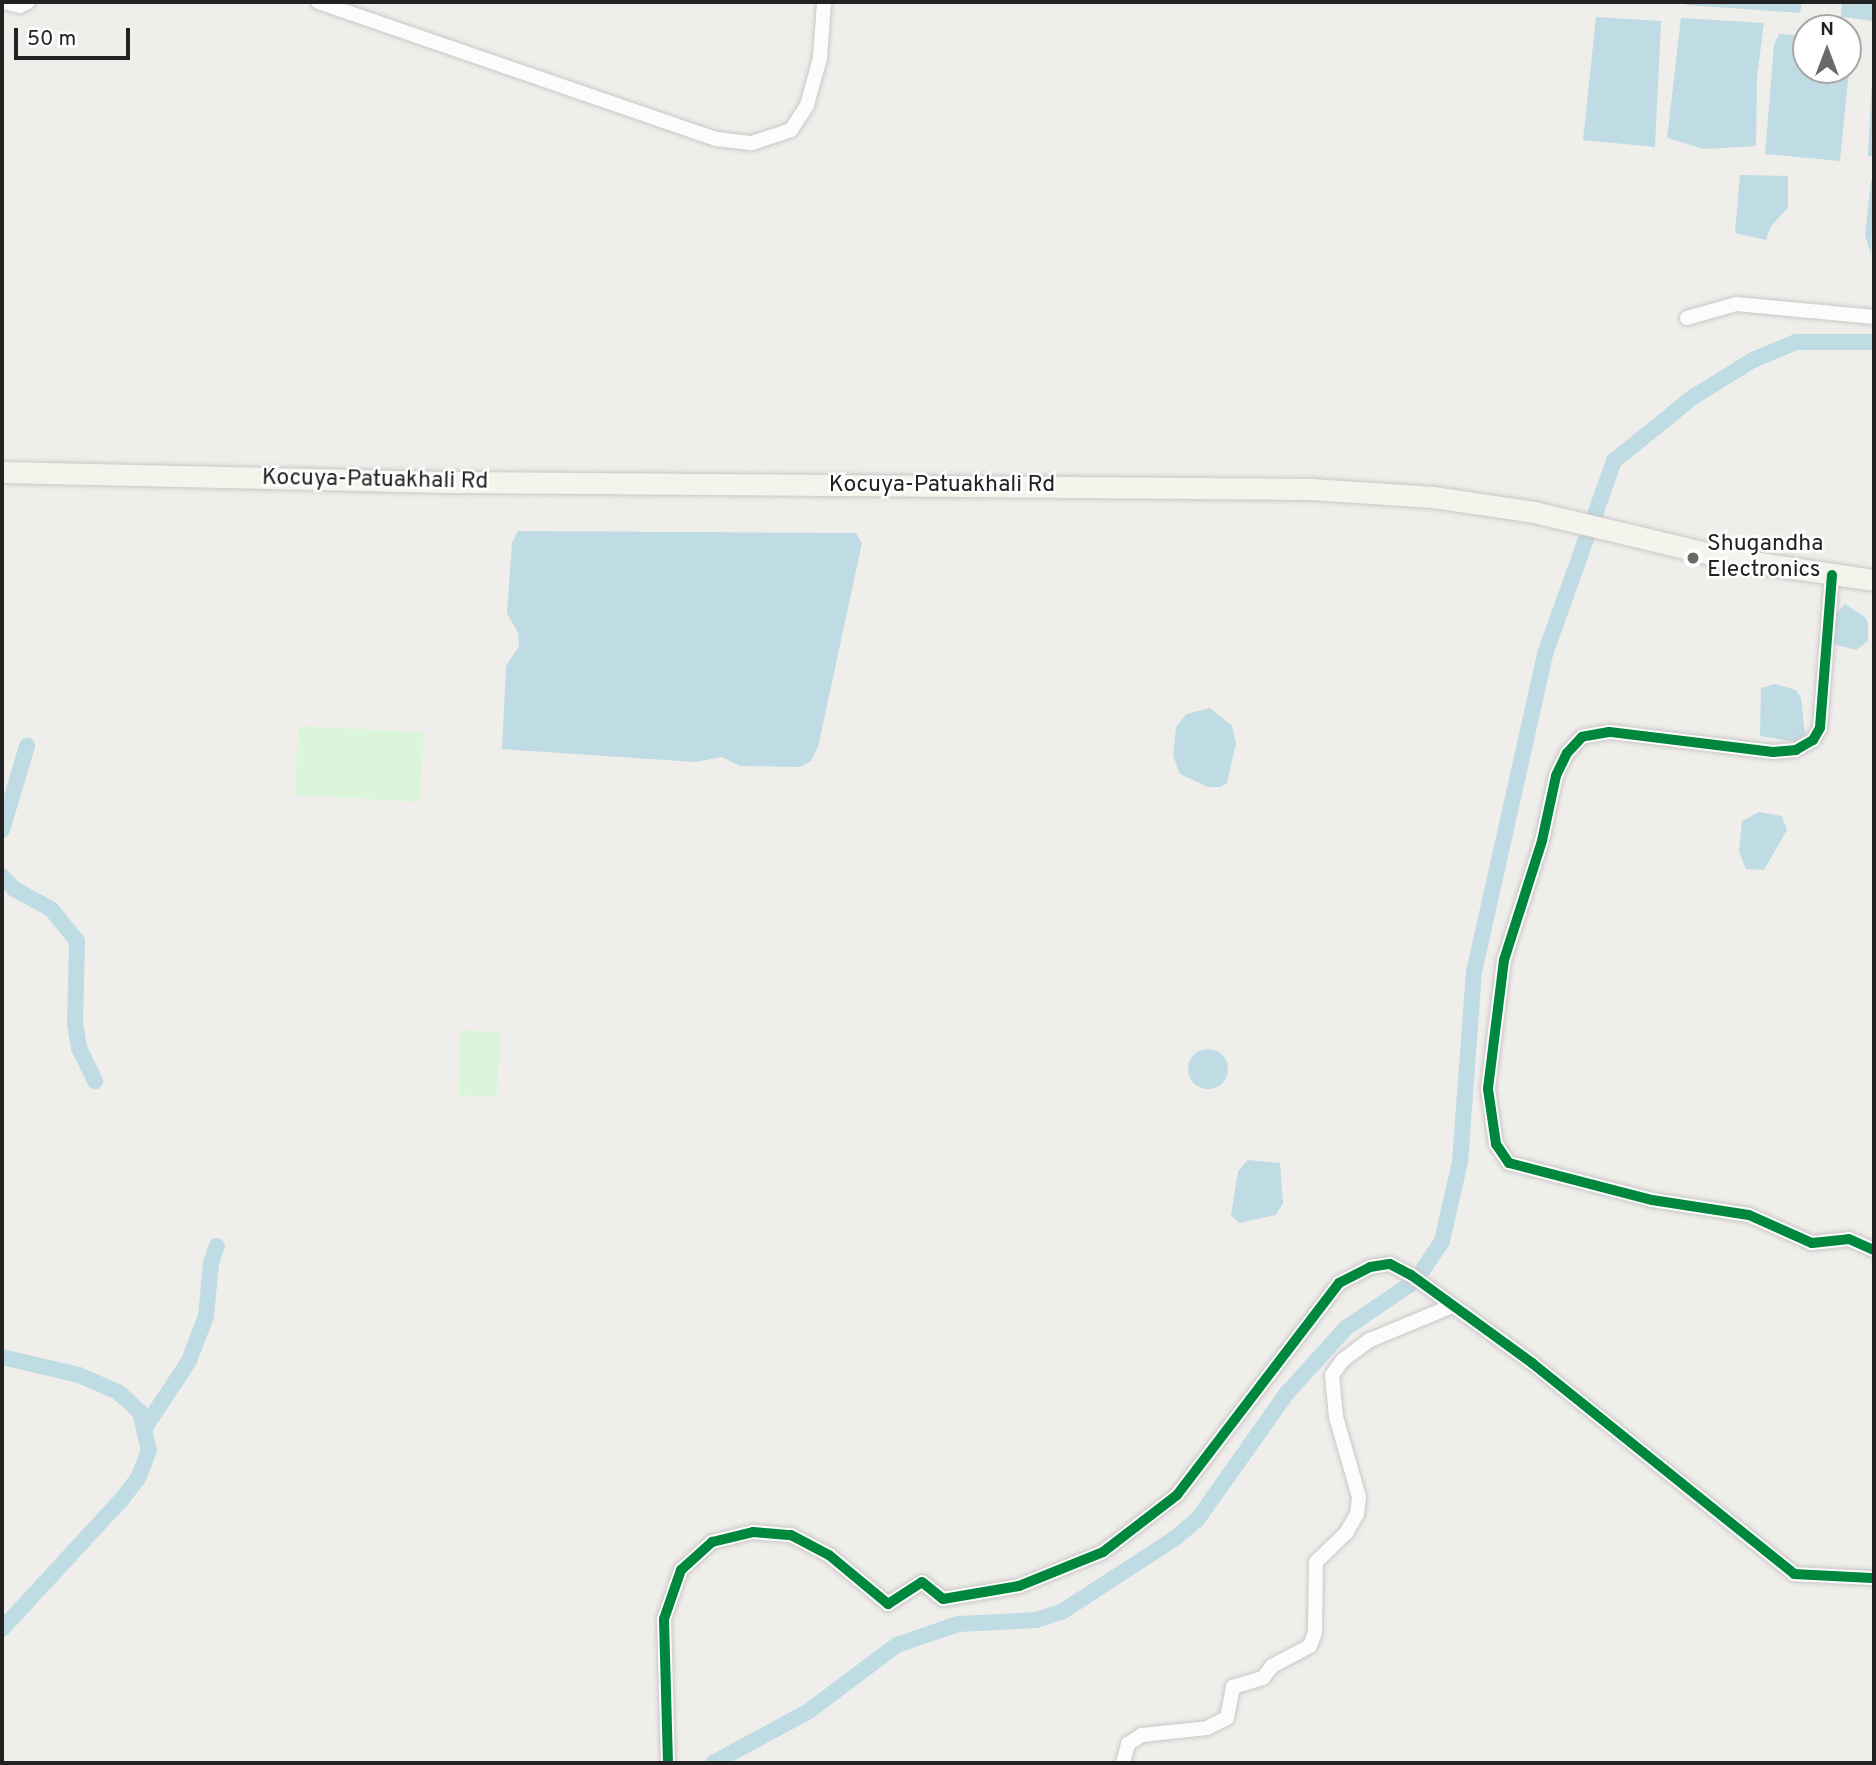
<!DOCTYPE html>
<html>
<head>
<meta charset="utf-8">
<style>
	body { margin:0 }
	#map { position:relative; width:1876px; height:1765px; overflow:hidden; background:#f0eeeb; font-family:Overpass,sans-serif }
	div>[style] { position:absolute }
	.park>* { inset:0; background:#daf5da }
	.water>* { inset:0; background:#bfdbe3 }
	.round { border-radius:50% }
	.canal>* { height:16px; margin:-8px; padding:0 8px; transform-origin:8px; border-radius:8px; background:#bfdbe3 }
	.roads { filter:drop-shadow(0 0 2px #c9c8c7) drop-shadow(0 0 2px #c9c8c7) }
	.street>* { height:14px; margin:-7px; padding:0 7px; transform-origin:7px; border-radius:7px; background:#fdfcfc }
	.secondary>* { height:21px; margin:-10.5px; padding:0 10.5px; transform-origin:10.5px; border-radius:10.5px; background:#f4f4ed }
	.cycleway>* { height:10px; margin:-5px; padding:0 5px; transform-origin:5px; border-radius:5px; background:#00873e }
	.dots>* { width:19px; height:19px; translate:-50% -50%; box-sizing:border-box; border:4px solid #fff; border-radius:50% }
	span { translate:-50% -50%; white-space:nowrap; text-align:center; line-height:1.15; -webkit-text-stroke:5px #fff; paint-order:stroke }
	.street-label { font-size:23px; color:#222 }
	.poi-label { font-size:23px; color:#222 }
	.left { translate:0 -50%; text-align:left }
	.frame { position:absolute; inset:0; border:4px solid #222; pointer-events:none }
	.north { position:absolute; left:1792px; top:14px; width:70px; height:70px; box-sizing:border-box; background:#fff; border:2px solid #a7a7a7; border-radius:50%; rotate:0deg; font-size:19px; font-weight:700; line-height:28px; text-align:center; color:#222 }
	.north::after { content:''; display:block; margin:auto; width:24px; height:32px; background:#6a6968; clip-path:polygon(50% 0,100% 100%,50% 72%,0 100%) }
	.scale { position:absolute; left:14px; top:28px; width:116px; height:32px; box-sizing:border-box; border:4px solid #222; border-top:0; padding-left:9px; font-size:21px; line-height:24px; white-space:nowrap; color:#222; -webkit-text-stroke:5px #fff; paint-order:stroke }
</style>
</head>
<body>
<div id="map">
	<div class="park">
		<i style="clip-path:polygon(298px 726px,424px 732px,420px 802px,295px 795px)"></i>
		<i style="clip-path:polygon(461px 1030px,500px 1032px,497px 1097px,458px 1095px)"></i>
	</div>
	<div class="water">
		<i style="clip-path:polygon(1687px 2px,1802px 2px,1800px 13px,1686px 5px)"></i>
		<i style="clip-path:polygon(1842px 2px,1874px 2px,1874px 21px,1841px 17px)"></i>
		<i style="clip-path:polygon(1596px 17px,1661px 21px,1655px 147px,1583px 140px)"></i>
		<i style="clip-path:polygon(1681px 18px,1764px 23px,1757px 77px,1756px 146px,1704px 149px,1667px 138px)"></i>
		<i style="clip-path:polygon(1779px 34px,1806px 36px,1806px 70px,1848px 70px,1848px 39px,1852px 40px,1840px 161px,1765px 154px,1774px 45px)"></i>
		<i style="clip-path:polygon(1874px 43px,1874px 157px,1868px 156px)"></i>
		<i style="clip-path:polygon(1740px 175px,1788px 176px,1788px 208px,1771px 226px,1766px 240px,1735px 233px)"></i>
		<i style="clip-path:polygon(1871px 181px,1874px 181px,1871px 254px,1865px 236px)"></i>
		<i style="clip-path:polygon(518px 531px,856px 533px,862px 543px,818px 747px,811px 761px,799px 767px,740px 766px,722px 757px,695px 762px,502px 749px,506px 666px,519px 646px,518px 633px,507px 613px,512px 543px)"></i>
		<i style="clip-path:polygon(1845px 604px,1866px 618px,1868px 624px,1868px 641px,1856px 650px,1833px 644px,1835px 615px)"></i>
		<i style="clip-path:polygon(1775px 684px,1796px 690px,1801px 698px,1805px 734px,1796px 742px,1760px 736px,1761px 688px)"></i>
		<i style="clip-path:polygon(1210px 708px,1232px 726px,1236px 743px,1227px 783px,1220px 787px,1208px 787px,1180px 774px,1173px 756px,1176px 727px,1186px 714px)"></i>
		<i style="clip-path:polygon(1759px 812px,1782px 816px,1787px 830px,1764px 870px,1746px 869px,1739px 852px,1742px 821px)"></i>
		<i class="round" style="left:1188px;top:1049px;width:40px;height:40px"></i>
		<i style="clip-path:polygon(1248px 1160px,1280px 1163px,1283px 1203px,1276px 1215px,1239px 1223px,1231px 1215px,1238px 1171px)"></i>
	</div>
	<div class="canal">
		<i style="left:2px;top:830px;width:88px;rotate:-73.4deg"></i>
		<i style="left:2px;top:876px;width:18px;rotate:47deg"></i>
		<i style="left:14px;top:889px;width:42px;rotate:28.4deg"></i>
		<i style="left:51px;top:909px;width:41px;rotate:50.9deg"></i>
		<i style="left:77px;top:941px;width:82px;rotate:91.4deg"></i>
		<i style="left:75px;top:1023px;width:25px;rotate:81deg"></i>
		<i style="left:79px;top:1048px;width:37px;rotate:64deg"></i>
		<i style="left:2px;top:1357px;width:79px;rotate:13.2deg"></i>
		<i style="left:79px;top:1375px;width:43px;rotate:23.6deg"></i>
		<i style="left:118px;top:1392px;width:30px;rotate:42deg"></i>
		<i style="left:140px;top:1412px;width:39px;rotate:77deg"></i>
		<i style="left:149px;top:1450px;width:30px;rotate:111deg"></i>
		<i style="left:138px;top:1478px;width:26px;rotate:127deg"></i>
		<i style="left:122px;top:1499px;width:177px;rotate:132.7deg"></i>
		<i style="left:146px;top:1426px;width:78px;rotate:-56.5deg"></i>
		<i style="left:189px;top:1361px;width:48px;rotate:-69.3deg"></i>
		<i style="left:206px;top:1316px;width:53px;rotate:-84.6deg"></i>
		<i style="left:211px;top:1263px;width:18px;rotate:-71deg"></i>
		<i style="left:713px;top:1763px;width:109px;rotate:-28.4deg"></i>
		<i style="left:809px;top:1711px;width:110px;rotate:-36.9deg"></i>
		<i style="left:897px;top:1645px;width:65px;rotate:-19deg"></i>
		<i style="left:958px;top:1624px;width:78px;rotate:-2.9deg"></i>
		<i style="left:1036px;top:1620px;width:28px;rotate:-18deg"></i>
		<i style="left:1063px;top:1611px;width:132px;rotate:-33deg"></i>
		<i style="left:1174px;top:1539px;width:30px;rotate:-40deg"></i>
		<i style="left:1197px;top:1520px;width:156px;rotate:-54.7deg"></i>
		<i style="left:1287px;top:1393px;width:88px;rotate:-47.8deg"></i>
		<i style="left:1346px;top:1328px;width:76px;rotate:-34.3deg"></i>
		<i style="left:1409px;top:1285px;width:19px;rotate:-47deg"></i>
		<i style="left:1422px;top:1271px;width:36px;rotate:-56deg"></i>
		<i style="left:1442px;top:1241px;width:81px;rotate:-77.2deg"></i>
		<i style="left:1460px;top:1162px;width:191px;rotate:-85.8deg"></i>
		<i style="left:1474px;top:972px;width:329px;rotate:-77.4deg"></i>
		<i style="left:1546px;top:651px;width:202px;rotate:-70.3deg"></i>
		<i style="left:1614px;top:461px;width:102px;rotate:-39deg"></i>
		<i style="left:1693px;top:397px;width:70px;rotate:-31.7deg"></i>
		<i style="left:1753px;top:360px;width:47px;rotate:-22.7deg"></i>
		<i style="left:1796px;top:342px;width:78px"></i>
	</div>
	<div class="roads">
		<div class="street">
			<i style="left:4px;top:2px;width:16px;rotate:14deg"></i>
			<i style="left:20px;top:6px;width:9px;rotate:-27deg"></i>
			<i style="left:318px;top:2px;width:422px;rotate:19deg"></i>
			<i style="left:717px;top:139px;width:35px;rotate:7deg"></i>
			<i style="left:752px;top:143px;width:41px;rotate:-18.4deg"></i>
			<i style="left:791px;top:130px;width:30px;rotate:-57deg"></i>
			<i style="left:807px;top:105px;width:49px;rotate:-74.5deg"></i>
			<i style="left:820px;top:58px;width:56px;rotate:-85.9deg"></i>
			<i style="left:1687px;top:318px;width:51px;rotate:-15.9deg"></i>
			<i style="left:1736px;top:304px;width:139px;rotate:5.4deg"></i>
			<i style="left:1832px;top:575px;width:153px;rotate:94.5deg"></i>
			<i style="left:1820px;top:728px;width:14px;rotate:120deg"></i>
			<i style="left:1813px;top:740px;width:20px;rotate:150deg"></i>
			<i style="left:1796px;top:750px;width:23px;rotate:175deg"></i>
			<i style="left:1773px;top:752px;width:165px;rotate:-173deg"></i>
			<i style="left:1609px;top:732px;width:27px;rotate:170deg"></i>
			<i style="left:1582px;top:737px;width:22px;rotate:133deg"></i>
			<i style="left:1567px;top:753px;width:25px;rotate:116deg"></i>
			<i style="left:1556px;top:776px;width:66px;rotate:102.2deg"></i>
			<i style="left:1542px;top:841px;width:125px;rotate:107.7deg"></i>
			<i style="left:1504px;top:960px;width:130px;rotate:97.1deg"></i>
			<i style="left:1488px;top:1089px;width:56px;rotate:81.7deg"></i>
			<i style="left:1496px;top:1144px;width:23px;rotate:56deg"></i>
			<i style="left:1509px;top:1163px;width:148px;rotate:14.5deg"></i>
			<i style="left:1652px;top:1200px;width:98px;rotate:8.8deg"></i>
			<i style="left:1749px;top:1215px;width:69px;rotate:24deg"></i>
			<i style="left:1812px;top:1243px;width:37px;rotate:-6deg"></i>
			<i style="left:1849px;top:1239px;width:27px;rotate:24deg"></i>
			<i style="left:668px;top:1763px;width:144px;rotate:-91.6deg"></i>
			<i style="left:664px;top:1619px;width:52px;rotate:-70.9deg"></i>
			<i style="left:681px;top:1570px;width:42px;rotate:-42.1deg"></i>
			<i style="left:712px;top:1542px;width:42px;rotate:-13.7deg"></i>
			<i style="left:753px;top:1532px;width:38px;rotate:5deg"></i>
			<i style="left:791px;top:1535px;width:43px;rotate:27.8deg"></i>
			<i style="left:829px;top:1555px;width:77px;rotate:39.7deg"></i>
			<i style="left:888px;top:1604px;width:40px;rotate:-32.9deg"></i>
			<i style="left:922px;top:1582px;width:27px;rotate:39deg"></i>
			<i style="left:943px;top:1599px;width:77px;rotate:-9.7deg"></i>
			<i style="left:1019px;top:1586px;width:91px;rotate:-22deg"></i>
			<i style="left:1103px;top:1552px;width:93px;rotate:-37.6deg"></i>
			<i style="left:1177px;top:1495px;width:267px;rotate:-52.6deg"></i>
			<i style="left:1339px;top:1283px;width:35px;rotate:-27deg"></i>
			<i style="left:1370px;top:1267px;width:20px;rotate:-9deg"></i>
			<i style="left:1390px;top:1264px;width:24px;rotate:28deg"></i>
			<i style="left:1411px;top:1275px;width:150px;rotate:36deg"></i>
			<i style="left:1532px;top:1363px;width:336px;rotate:38.8deg"></i>
			<i style="left:1794px;top:1574px;width:80px;rotate:2.9deg"></i>
			<i style="left:1123px;top:1763px;width:20px;rotate:-75deg"></i>
			<i style="left:1128px;top:1744px;width:17px;rotate:-33deg"></i>
			<i style="left:1142px;top:1735px;width:65px;rotate:-6.1deg"></i>
			<i style="left:1207px;top:1728px;width:22px;rotate:-27deg"></i>
			<i style="left:1227px;top:1718px;width:32px;rotate:-79deg"></i>
			<i style="left:1233px;top:1687px;width:31px;rotate:-17deg"></i>
			<i style="left:1263px;top:1678px;width:15px;rotate:-53deg"></i>
			<i style="left:1272px;top:1666px;width:43px;rotate:-27.8deg"></i>
			<i style="left:1310px;top:1646px;width:15px;rotate:-70deg"></i>
			<i style="left:1315px;top:1632px;width:70px;rotate:-89.2deg"></i>
			<i style="left:1316px;top:1562px;width:42px;rotate:-44deg"></i>
			<i style="left:1346px;top:1533px;width:22px;rotate:-60deg"></i>
			<i style="left:1357px;top:1514px;width:17px;rotate:-83deg"></i>
			<i style="left:1359px;top:1497px;width:83px;rotate:-106deg"></i>
			<i style="left:1336px;top:1417px;width:42px;rotate:-95.4deg"></i>
			<i style="left:1332px;top:1375px;width:19px;rotate:-54deg"></i>
			<i style="left:1343px;top:1360px;width:34px;rotate:-37deg"></i>
			<i style="left:1370px;top:1340px;width:89px;rotate:-22.5deg"></i>
		</div>
		<div class="secondary">
			<i style="left:2px;top:472px;width:457px;rotate:1.3deg"></i>
			<i style="left:459px;top:482px;width:852px;rotate:0.47deg"></i>
			<i style="left:1311px;top:489px;width:122px;rotate:3.8deg"></i>
			<i style="left:1433px;top:497px;width:102px;rotate:8.4deg"></i>
			<i style="left:1534px;top:512px;width:203px;rotate:13.4deg"></i>
			<i style="left:1731px;top:559px;width:145px;rotate:8.4deg"></i>
		</div>
	</div>
	<div class="cycleway">
		<i style="left:1832px;top:575px;width:153px;rotate:94.5deg"></i>
		<i style="left:1820px;top:728px;width:14px;rotate:120deg"></i>
		<i style="left:1813px;top:740px;width:20px;rotate:150deg"></i>
		<i style="left:1796px;top:750px;width:23px;rotate:175deg"></i>
		<i style="left:1773px;top:752px;width:165px;rotate:-173deg"></i>
		<i style="left:1609px;top:732px;width:27px;rotate:170deg"></i>
		<i style="left:1582px;top:737px;width:22px;rotate:133deg"></i>
		<i style="left:1567px;top:753px;width:25px;rotate:116deg"></i>
		<i style="left:1556px;top:776px;width:66px;rotate:102.2deg"></i>
		<i style="left:1542px;top:841px;width:125px;rotate:107.7deg"></i>
		<i style="left:1504px;top:960px;width:130px;rotate:97.1deg"></i>
		<i style="left:1488px;top:1089px;width:56px;rotate:81.7deg"></i>
		<i style="left:1496px;top:1144px;width:23px;rotate:56deg"></i>
		<i style="left:1509px;top:1163px;width:148px;rotate:14.5deg"></i>
		<i style="left:1652px;top:1200px;width:98px;rotate:8.8deg"></i>
		<i style="left:1749px;top:1215px;width:69px;rotate:24deg"></i>
		<i style="left:1812px;top:1243px;width:37px;rotate:-6deg"></i>
		<i style="left:1849px;top:1239px;width:27px;rotate:24deg"></i>
		<i style="left:668px;top:1763px;width:144px;rotate:-91.6deg"></i>
		<i style="left:664px;top:1619px;width:52px;rotate:-70.9deg"></i>
		<i style="left:681px;top:1570px;width:42px;rotate:-42.1deg"></i>
		<i style="left:712px;top:1542px;width:42px;rotate:-13.7deg"></i>
		<i style="left:753px;top:1532px;width:38px;rotate:5deg"></i>
		<i style="left:791px;top:1535px;width:43px;rotate:27.8deg"></i>
		<i style="left:829px;top:1555px;width:77px;rotate:39.7deg"></i>
		<i style="left:888px;top:1604px;width:40px;rotate:-32.9deg"></i>
		<i style="left:922px;top:1582px;width:27px;rotate:39deg"></i>
		<i style="left:943px;top:1599px;width:77px;rotate:-9.7deg"></i>
		<i style="left:1019px;top:1586px;width:91px;rotate:-22deg"></i>
		<i style="left:1103px;top:1552px;width:93px;rotate:-37.6deg"></i>
		<i style="left:1177px;top:1495px;width:267px;rotate:-52.6deg"></i>
		<i style="left:1339px;top:1283px;width:35px;rotate:-27deg"></i>
		<i style="left:1370px;top:1267px;width:20px;rotate:-9deg"></i>
		<i style="left:1390px;top:1264px;width:24px;rotate:28deg"></i>
		<i style="left:1411px;top:1275px;width:150px;rotate:36deg"></i>
		<i style="left:1532px;top:1363px;width:336px;rotate:38.8deg"></i>
		<i style="left:1794px;top:1574px;width:80px;rotate:2.9deg"></i>
	</div>
	<div class="dots">
		<i style="left:1693px;top:558px;background:#6a6968"></i>
	</div>
	<div class="street-label">
		<span style="left:375px;top:481px;rotate:1deg">Kocuya-Patuakhali Rd</span>
		<span style="left:942px;top:486px">Kocuya-Patuakhali Rd</span>
	</div>
	<div class="poi-label">
		<span class="left" style="left:1707px;top:558px">Shugandha<br>Electronics</span>
	</div>
	<div class="frame"></div>
	<div class="north">N</div>
	<div class="scale">50 m</div>
</div>
</body>
</html>
